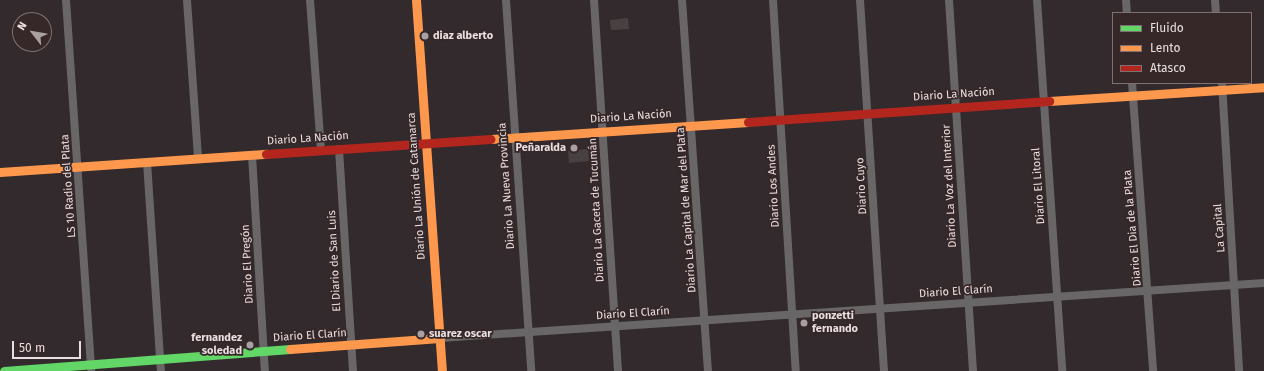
<!DOCTYPE html>
<html>
<head>
<meta charset="utf-8">
<style>
	body { margin:0 }
	#map { position:relative; width:1264px; height:371px; overflow:hidden; background:#322a2c; font-family:"Fira Sans",sans-serif }
	div>[style] { position:absolute }
	.building>* { inset:0; background:#484142 }
	.street>* { height:8px; margin:-4px; padding:0 4px; transform-origin:4px; border-radius:4px; background:#686666 }
	.fast>* { height:9px; margin:-4.5px; padding:0 4.5px; transform-origin:4.5px; border-radius:4.5px; background:#63d668 }
	.slow>* { height:9px; margin:-4.5px; padding:0 4.5px; transform-origin:4.5px; border-radius:4.5px; background:#ff974d }
	.jam>* { height:9px; margin:-4.5px; padding:0 4.5px; transform-origin:4.5px; border-radius:4.5px; background:#b3261e }
	.dots>* { width:11px; height:11px; translate:-50% -50%; box-sizing:border-box; border:2px solid #362729; border-radius:50% }
	span { translate:-50% -50%; white-space:nowrap; text-align:center; line-height:1.15; -webkit-text-stroke:3.5px #362729; paint-order:stroke }
	.poi-label { font-size:11px; color:#e9dfe0; font-weight:700 }
	.left { translate:0 -50%; text-align:left }
	.right { translate:-100% -50%; text-align:right }
	.street-label { font-size:11px; color:#e9dfe0 }
	.legend { position:absolute; left:1112px; top:12px; width:140px; height:72px; box-sizing:border-box; background:#362729; border:1px solid #7e7172; margin:0; padding:5px 7px; list-style:none; font-size:12px; color:#e9dfe0 }
	.legend li { display:flex; align-items:center; gap:8px; height:20px }
	.legend b { width:20px; border:1px solid #7e7172 }
	.north { position:absolute; left:12px; top:12px; width:40px; height:40px; box-sizing:border-box; background:#362729; border:1px solid #7e7172; border-radius:50%; rotate:301deg; font-size:11px; font-weight:700; line-height:16px; text-align:center; color:#e9dfe0 }
	.north::after { content:''; display:block; margin:auto; width:14px; height:18px; background:#a9a0a1; clip-path:polygon(50% 0,100% 100%,50% 72%,0 100%) }
	.scale { position:absolute; left:12px; top:341px; width:69px; height:18px; box-sizing:border-box; border:2px solid #e9dfe0; border-top:0; padding-left:5px; font-size:12px; line-height:14px; white-space:nowrap; color:#e9dfe0; -webkit-text-stroke:3px #362729; paint-order:stroke }
</style>
</head>
<body>
<div id="map">
	<div class="building">
		<i style="clip-path:polygon(628px 18px,629px 29px,611px 30px,610px 20px)"></i>
		<i style="clip-path:polygon(588px 149px,589px 161px,569px 163px,568px 151px)"></i>
	</div>
	<div class="street">
		<i style="left:66px;top:0;width:372px;rotate:86.1deg"></i>
		<i style="left:187px;top:0;width:158px;rotate:86deg"></i>
		<i style="left:310px;top:0;width:150px;rotate:85.8deg"></i>
		<i style="left:506px;top:0;width:372px;rotate:86.1deg"></i>
		<i style="left:594px;top:0;width:372px;rotate:86.3deg"></i>
		<i style="left:682px;top:0;width:372px;rotate:86deg"></i>
		<i style="left:773px;top:0;width:372px;rotate:86.5deg"></i>
		<i style="left:860px;top:0;width:372px;rotate:86.3deg"></i>
		<i style="left:949px;top:0;width:372px;rotate:86.3deg"></i>
		<i style="left:1037px;top:0;width:372px;rotate:86.1deg"></i>
		<i style="left:1126px;top:0;width:13px;rotate:86deg"></i>
		<i style="left:1215px;top:0;width:13px;rotate:86deg"></i>
		<i style="left:1132px;top:83px;width:289px;rotate:85.8deg"></i>
		<i style="left:1222px;top:83px;width:289px;rotate:86.6deg"></i>
		<i style="left:339px;top:149px;width:222px;rotate:86.4deg"></i>
		<i style="left:252px;top:155px;width:216px;rotate:86.6deg"></i>
		<i style="left:147px;top:162px;width:209px;rotate:86.2deg"></i>
		<i style="left:440px;top:338px;width:826px;rotate:-3.82deg"></i>
	</div>
	<div class="fast">
		<i style="left:4px;top:371px;width:287px;rotate:-4.4deg"></i>
	</div>
	<div class="slow">
		<i style="left:416px;top:0;width:372px;rotate:86deg"></i>
		<i style="left:1049px;top:101px;width:215px;rotate:-3.7deg"></i>
		<i style="left:491px;top:139px;width:258px;rotate:-3.8deg"></i>
		<i style="left:0;top:172px;width:267px;rotate:-3.9deg"></i>
		<i style="left:290px;top:349px;width:150px;rotate:-4.2deg"></i>
	</div>
	<div class="jam">
		<i style="left:748px;top:122px;width:302px;rotate:-4deg"></i>
		<i style="left:266px;top:154px;width:225px;rotate:-3.8deg"></i>
	</div>
	<div class="dots">
		<i style="left:425px;top:36px;background:#a9a0a1"></i>
		<i style="left:574px;top:148px;background:#a9a0a1"></i>
		<i style="left:804px;top:323px;background:#a9a0a1"></i>
		<i style="left:421px;top:334px;background:#a9a0a1"></i>
		<i style="left:250px;top:345px;background:#a9a0a1"></i>
	</div>
	<div class="poi-label">
		<span class="left" style="left:433px;top:36px">diaz alberto</span>
		<span class="right" style="left:566px;top:148px">Peñaralda</span>
		<span class="left" style="left:812px;top:323px">ponzetti<br>fernando</span>
		<span class="left" style="left:429px;top:334px">suarez oscar</span>
		<span class="right" style="left:242px;top:345px">fernandez<br>soledad</span>
	</div>
	<div class="street-label">
		<span style="left:954px;top:95px;rotate:-4deg">Diario La Nación</span>
		<span style="left:631px;top:117px;rotate:-4deg">Diario La Nación</span>
		<span style="left:308px;top:139px;rotate:-4deg">Diario La Nación</span>
		<span style="left:69px;top:186px;rotate:-94deg">LS 10 Radio del Plata</span>
		<span style="left:417px;top:186px;rotate:-94deg">Diario La Unión de Catamarca</span>
		<span style="left:507px;top:186px;rotate:-94deg">Diario La Nueva Provincia</span>
		<span style="left:774px;top:186px;rotate:-93deg">Diario Los Andes</span>
		<span style="left:862px;top:186px;rotate:-93deg">Diario Cuyo</span>
		<span style="left:950px;top:186px;rotate:-93deg">Diario La Voz del Interior</span>
		<span style="left:1039px;top:186px;rotate:-94deg">Diario El Litoral</span>
		<span style="left:597px;top:210px;rotate:-93deg">Diario La Gaceta de Tucumán</span>
		<span style="left:687px;top:210px;rotate:-94deg">Diario La Capital de Mar del Plata</span>
		<span style="left:1133px;top:228px;rotate:-95deg">Diario El Dia de la Plata</span>
		<span style="left:1220px;top:228px;rotate:-94deg">La Capital</span>
		<span style="left:335px;top:261px;rotate:-93deg">El Diario de San Luis</span>
		<span style="left:248px;top:264px;rotate:-93deg">Diario El Pregón</span>
		<span style="left:956px;top:292px;rotate:-4deg">Diario El Clarín</span>
		<span style="left:633px;top:314px;rotate:-4deg">Diario El Clarín</span>
		<span style="left:310px;top:336px;rotate:-4deg">Diario El Clarín</span>
	</div>
	<ul class="legend">
	<li><b style="height:5px;background:#63d668"></b>Fluido</li>
	<li><b style="height:5px;background:#ff974d"></b>Lento</li>
	<li><b style="height:5px;background:#b3261e"></b>Atasco</li>
	</ul>
	<div class="north">N</div>
	<div class="scale">50 m</div>
</div>
</body>
</html>
